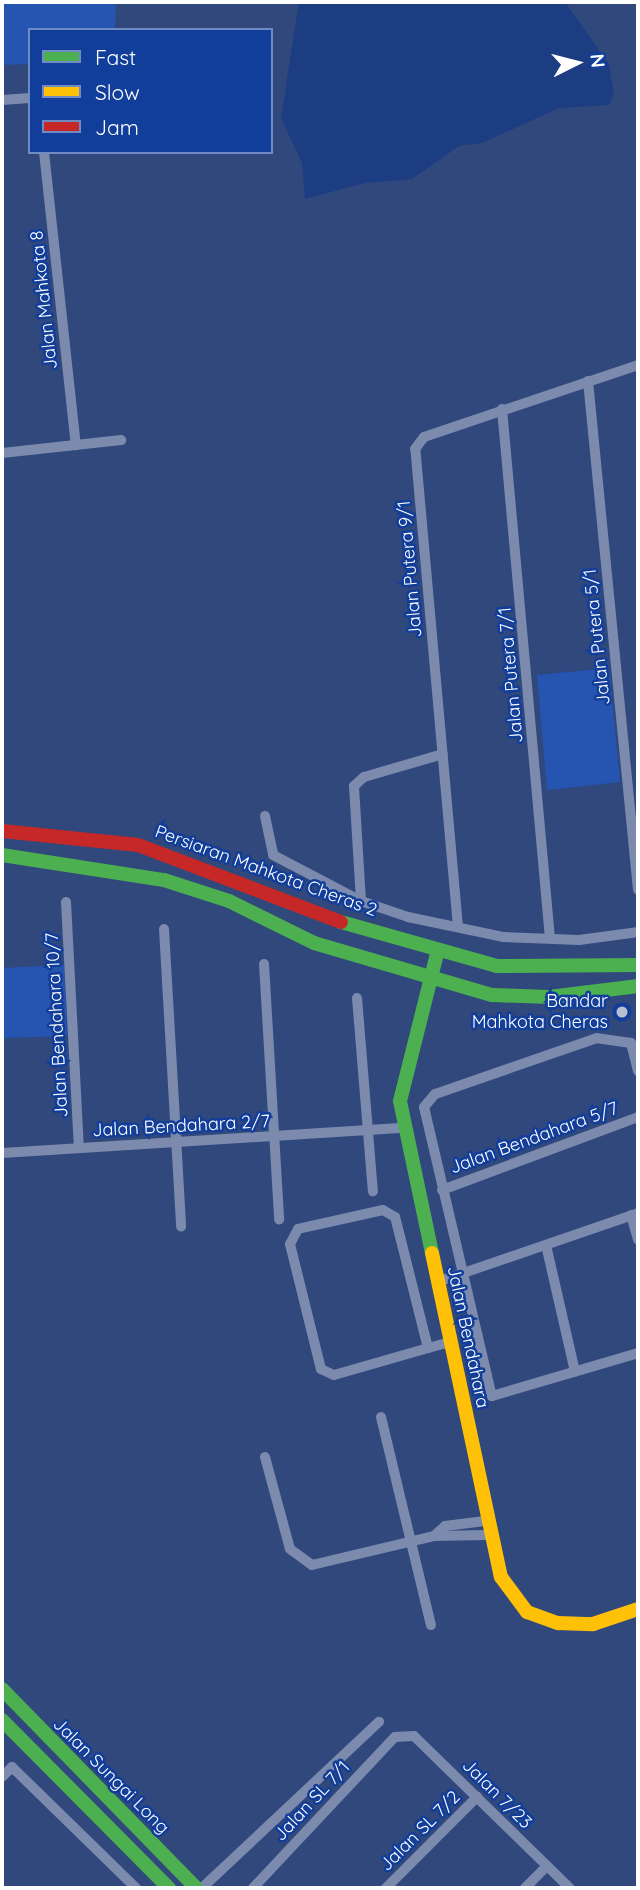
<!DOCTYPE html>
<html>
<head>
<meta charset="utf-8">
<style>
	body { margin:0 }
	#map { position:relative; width:640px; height:1890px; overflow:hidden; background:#30487c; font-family:Quicksand,sans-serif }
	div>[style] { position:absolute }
	.green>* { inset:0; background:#2554b1 }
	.water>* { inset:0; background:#1d3d82 }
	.street>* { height:10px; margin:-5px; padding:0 5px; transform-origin:5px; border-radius:5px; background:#7b8aad }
	.fast>* { height:14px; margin:-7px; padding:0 7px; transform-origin:7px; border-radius:7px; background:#4caf50 }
	.slow>* { height:14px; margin:-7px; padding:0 7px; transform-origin:7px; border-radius:7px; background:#ffc107 }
	.jam>* { height:14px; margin:-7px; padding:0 7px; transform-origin:7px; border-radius:7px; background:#c62828 }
	.dots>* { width:19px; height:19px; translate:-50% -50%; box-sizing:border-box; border:4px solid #113d9b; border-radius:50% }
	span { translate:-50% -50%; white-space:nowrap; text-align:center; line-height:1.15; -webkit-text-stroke:5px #113d9b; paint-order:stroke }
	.street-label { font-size:18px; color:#fff }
	.poi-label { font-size:18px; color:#fff }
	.right { translate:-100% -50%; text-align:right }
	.frame { position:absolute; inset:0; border:4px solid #fff; pointer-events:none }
	.legend { position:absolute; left:28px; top:28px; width:245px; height:126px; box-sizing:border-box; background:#113d9b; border:2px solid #708bc3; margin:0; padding:9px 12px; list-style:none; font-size:21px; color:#fff }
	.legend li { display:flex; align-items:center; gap:14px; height:35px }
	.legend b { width:35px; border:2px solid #708bc3 }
	.north { position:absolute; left:542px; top:28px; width:70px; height:70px; -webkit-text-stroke:5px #113d9b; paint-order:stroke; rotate:84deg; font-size:19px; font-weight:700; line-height:28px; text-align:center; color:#fff }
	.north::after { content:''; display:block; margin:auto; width:24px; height:32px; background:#fff; clip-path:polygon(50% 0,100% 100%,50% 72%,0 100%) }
</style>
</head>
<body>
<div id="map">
	<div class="green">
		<i style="clip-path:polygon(2px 2px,116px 2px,115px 30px,30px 30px,30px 64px,2px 65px)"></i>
		<i style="clip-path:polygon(609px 668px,620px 782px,547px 790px,537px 675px)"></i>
		<i style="clip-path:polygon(64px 965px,67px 1036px,2px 1038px,2px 968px)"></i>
	</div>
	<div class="water">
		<i style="clip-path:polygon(299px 2px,565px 2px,609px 64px,614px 94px,609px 105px,559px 108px,482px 143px,459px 146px,412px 179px,365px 183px,305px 199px,302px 163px,281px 118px)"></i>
	</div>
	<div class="street">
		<i style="left:2px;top:100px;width:28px;rotate:-4deg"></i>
		<i style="left:44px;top:152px;width:295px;rotate:83.8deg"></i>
		<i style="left:588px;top:381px;width:511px;rotate:84.39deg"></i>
		<i style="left:502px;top:409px;width:531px;rotate:84.82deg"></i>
		<i style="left:2px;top:453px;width:120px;rotate:-6.2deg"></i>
		<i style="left:265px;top:816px;width:40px;rotate:78deg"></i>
		<i style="left:273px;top:855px;width:99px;rotate:27.6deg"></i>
		<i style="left:361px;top:901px;width:50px;rotate:18.8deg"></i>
		<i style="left:408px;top:917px;width:98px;rotate:11.8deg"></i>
		<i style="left:504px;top:937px;width:75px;rotate:2.3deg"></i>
		<i style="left:579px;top:940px;width:60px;rotate:-7.7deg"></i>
		<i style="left:361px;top:901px;width:115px;rotate:-93.5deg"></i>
		<i style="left:354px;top:786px;width:13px;rotate:-42deg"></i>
		<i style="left:364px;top:777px;width:82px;rotate:-16.2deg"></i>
		<i style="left:66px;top:902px;width:245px;rotate:87deg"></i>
		<i style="left:458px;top:927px;width:480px;rotate:-95.1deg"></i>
		<i style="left:415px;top:449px;width:15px;rotate:-53deg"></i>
		<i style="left:424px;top:437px;width:226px;rotate:-18.6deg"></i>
		<i style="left:164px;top:929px;width:298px;rotate:86.7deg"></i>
		<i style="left:264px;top:964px;width:256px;rotate:86.6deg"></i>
		<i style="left:357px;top:998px;width:194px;rotate:85.3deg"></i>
		<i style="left:638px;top:1071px;width:29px;rotate:-104deg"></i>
		<i style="left:631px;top:1043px;width:34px;rotate:-172deg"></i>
		<i style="left:597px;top:1038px;width:171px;rotate:160.9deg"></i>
		<i style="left:435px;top:1094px;width:17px;rotate:130deg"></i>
		<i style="left:424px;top:1107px;width:297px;rotate:76.8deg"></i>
		<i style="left:492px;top:1396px;width:152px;rotate:-16.4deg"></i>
		<i style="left:2px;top:1153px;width:402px;rotate:-3.6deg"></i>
		<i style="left:442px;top:1190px;width:209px;rotate:-20.4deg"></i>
		<i style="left:631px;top:1215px;width:26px;rotate:74deg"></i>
		<i style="left:546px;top:1245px;width:130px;rotate:77.1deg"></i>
		<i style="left:437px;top:1282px;width:213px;rotate:-18.9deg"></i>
		<i style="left:428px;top:1348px;width:135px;rotate:-104.1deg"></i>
		<i style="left:395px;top:1217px;width:14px;rotate:-150deg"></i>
		<i style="left:383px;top:1210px;width:87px;rotate:167.4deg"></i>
		<i style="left:298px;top:1229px;width:17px;rotate:118deg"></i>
		<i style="left:290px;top:1244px;width:129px;rotate:76.1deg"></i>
		<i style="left:321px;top:1369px;width:14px;rotate:25deg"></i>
		<i style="left:334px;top:1375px;width:98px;rotate:-16deg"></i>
		<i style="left:428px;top:1348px;width:24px;rotate:-15deg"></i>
		<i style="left:381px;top:1417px;width:214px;rotate:76.5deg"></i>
		<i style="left:265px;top:1457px;width:95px;rotate:74.8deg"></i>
		<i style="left:290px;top:1549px;width:27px;rotate:36deg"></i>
		<i style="left:312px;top:1565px;width:125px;rotate:-13.4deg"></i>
		<i style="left:434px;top:1536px;width:54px;rotate:-1.1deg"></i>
		<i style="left:434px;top:1536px;width:15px;rotate:-42deg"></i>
		<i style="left:445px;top:1526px;width:40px;rotate:-7.1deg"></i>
		<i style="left:2px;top:1777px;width:14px;rotate:-45deg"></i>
		<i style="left:12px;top:1767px;width:173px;rotate:44.3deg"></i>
		<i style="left:202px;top:1888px;width:243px;rotate:-43.2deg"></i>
		<i style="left:253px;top:1888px;width:207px;rotate:-46.8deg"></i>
		<i style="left:395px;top:1737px;width:19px;rotate:-3deg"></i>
		<i style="left:414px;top:1736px;width:218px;rotate:44.3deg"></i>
		<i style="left:386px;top:1888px;width:129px;rotate:-45deg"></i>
		<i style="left:525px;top:1888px;width:31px;rotate:-45deg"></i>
	</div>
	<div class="fast">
		<i style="left:2px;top:855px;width:164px;rotate:8.8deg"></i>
		<i style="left:164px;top:880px;width:68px;rotate:17.9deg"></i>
		<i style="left:229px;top:901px;width:95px;rotate:26.3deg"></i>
		<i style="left:314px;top:943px;width:185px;rotate:16.3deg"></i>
		<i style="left:492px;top:995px;width:57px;rotate:2deg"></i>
		<i style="left:549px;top:997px;width:90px;rotate:-7deg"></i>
		<i style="left:341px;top:922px;width:162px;rotate:15.8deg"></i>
		<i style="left:497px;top:966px;width:141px;rotate:-0.4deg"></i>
		<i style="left:432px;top:1253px;width:155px;rotate:-101.9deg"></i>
		<i style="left:400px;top:1101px;width:156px;rotate:-75.9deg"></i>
		<i style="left:2px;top:1689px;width:278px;rotate:45.7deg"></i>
		<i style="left:2px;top:1720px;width:237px;rotate:45.2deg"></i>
	</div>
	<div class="slow">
		<i style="left:432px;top:1253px;width:331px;rotate:78deg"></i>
		<i style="left:501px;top:1577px;width:44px;rotate:53.4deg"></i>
		<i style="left:527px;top:1612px;width:33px;rotate:20deg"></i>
		<i style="left:558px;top:1623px;width:35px;rotate:2deg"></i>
		<i style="left:593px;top:1624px;width:47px;rotate:-18.4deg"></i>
	</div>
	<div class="jam">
		<i style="left:2px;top:831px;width:137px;rotate:5.9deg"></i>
		<i style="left:138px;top:845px;width:217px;rotate:20.8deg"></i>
	</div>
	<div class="dots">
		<i style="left:622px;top:1012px;background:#b7bfd1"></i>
	</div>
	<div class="street-label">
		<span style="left:44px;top:300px;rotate:-96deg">Jalan Mahkota 8</span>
		<span style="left:410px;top:569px;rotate:-95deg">Jalan Putera 9/1</span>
		<span style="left:597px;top:637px;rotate:-96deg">Jalan Putera 5/1</span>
		<span style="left:511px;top:675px;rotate:-95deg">Jalan Putera 7/1</span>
		<span style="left:266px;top:871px;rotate:20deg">Persiaran Mahkota Cheras 2</span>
		<span style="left:57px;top:1025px;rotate:-93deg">Jalan Bendahara 10/7</span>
		<span style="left:181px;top:1126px;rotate:-3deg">Jalan Bendahara 2/7</span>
		<span style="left:534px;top:1138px;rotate:-20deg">Jalan Bendahara 5/7</span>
		<span style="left:468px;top:1337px;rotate:78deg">Jalan Bendahara</span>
		<span style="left:111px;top:1776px;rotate:45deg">Jalan Sungai Long</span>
		<span style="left:497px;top:1794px;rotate:45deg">Jalan 7/23</span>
		<span style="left:312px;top:1801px;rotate:-47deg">Jalan SL 7/1</span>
		<span style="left:420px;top:1831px;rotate:-45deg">Jalan SL 7/2</span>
	</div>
	<div class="poi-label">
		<span class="right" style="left:608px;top:1012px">Bandar<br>Mahkota Cheras</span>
	</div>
	<div class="frame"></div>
	<ul class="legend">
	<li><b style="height:9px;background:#4caf50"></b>Fast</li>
	<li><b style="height:9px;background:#ffc107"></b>Slow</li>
	<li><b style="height:9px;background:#c62828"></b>Jam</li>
	</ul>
	<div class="north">N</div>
</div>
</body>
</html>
